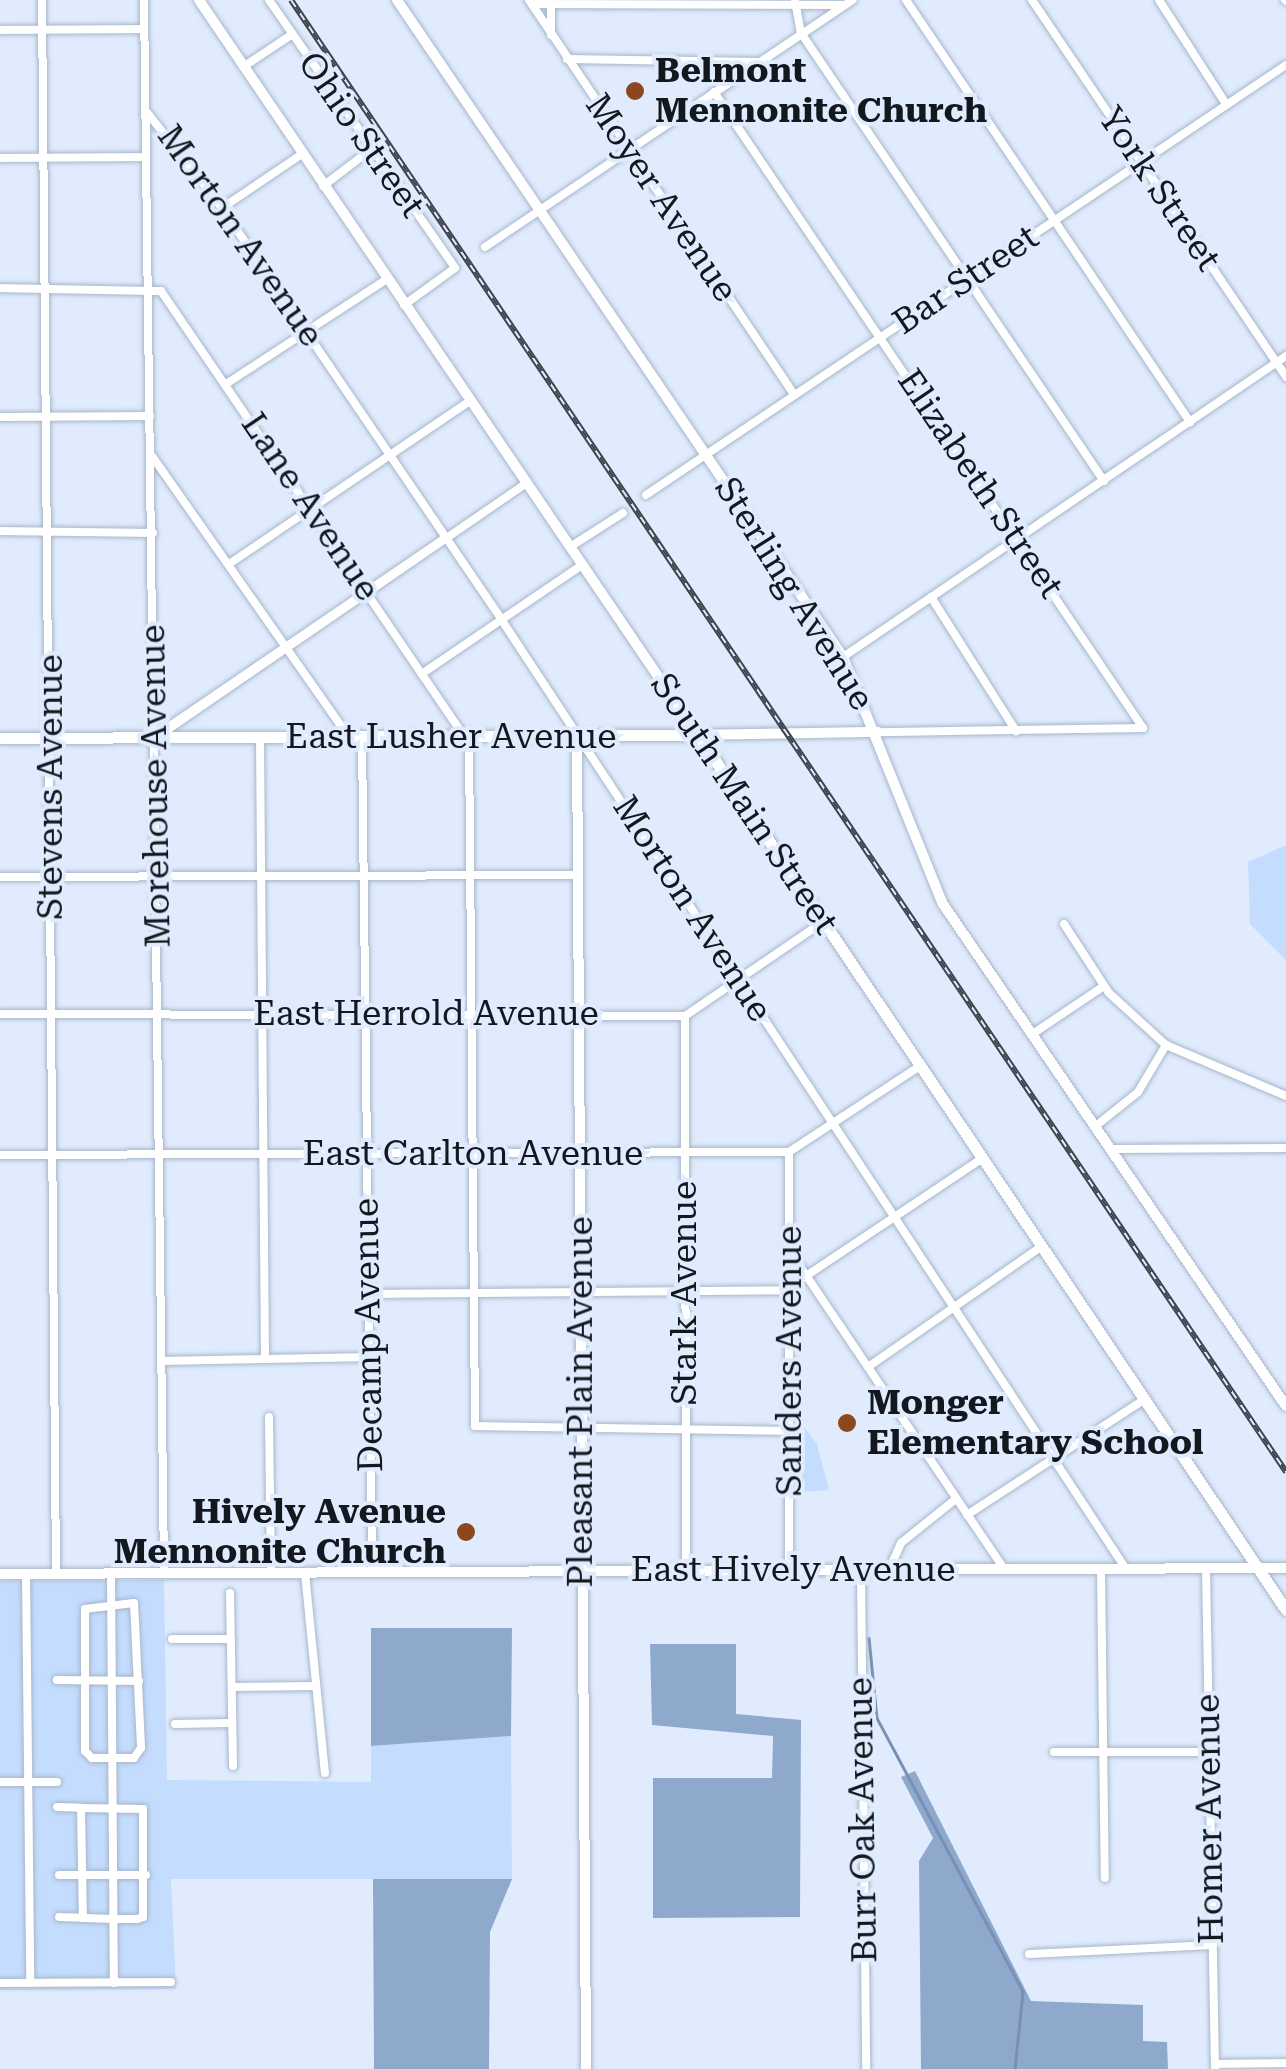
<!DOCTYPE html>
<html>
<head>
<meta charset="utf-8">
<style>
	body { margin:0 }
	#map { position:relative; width:1286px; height:2069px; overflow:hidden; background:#e0ecfd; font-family:"Roboto Serif",serif }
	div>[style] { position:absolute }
	.green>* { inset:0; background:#c4dcfe }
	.forest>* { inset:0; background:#8fa9cd }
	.stream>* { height:2.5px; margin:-1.25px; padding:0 1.25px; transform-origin:1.25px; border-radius:1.25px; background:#7790b4 }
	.roads { filter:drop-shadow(0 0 2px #a8b6ca) drop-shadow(0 0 2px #a8b6ca) }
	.street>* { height:8px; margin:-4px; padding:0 4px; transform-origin:4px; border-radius:4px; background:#fff }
	.secondary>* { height:10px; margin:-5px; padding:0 5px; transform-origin:5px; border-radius:5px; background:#fff }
	.primary>* { height:11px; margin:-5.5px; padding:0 5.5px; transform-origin:5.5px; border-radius:5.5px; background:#fff }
	.rail>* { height:6px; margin-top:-3px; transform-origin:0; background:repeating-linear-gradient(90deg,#e0ecfd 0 8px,#3d434c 0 16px); box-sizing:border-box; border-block:2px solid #3d434c }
	.dots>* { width:28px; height:28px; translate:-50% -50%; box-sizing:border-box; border:5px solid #e0ecfd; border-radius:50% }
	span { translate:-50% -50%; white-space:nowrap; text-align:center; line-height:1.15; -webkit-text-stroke:8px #e0ecfd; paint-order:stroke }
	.poi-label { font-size:35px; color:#13181f; font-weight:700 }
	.left { translate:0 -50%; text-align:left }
	.right { translate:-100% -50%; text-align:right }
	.street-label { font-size:35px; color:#13181f }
</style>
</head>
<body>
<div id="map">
	<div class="green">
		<i style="clip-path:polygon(1286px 845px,1286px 960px,1250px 924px,1248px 862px)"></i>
		<i style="clip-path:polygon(804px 1427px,817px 1444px,829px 1490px,800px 1492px)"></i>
		<i style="clip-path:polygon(164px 1580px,167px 1780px,371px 1782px,371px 1746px,511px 1736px,512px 1879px,171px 1879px,176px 1989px,0 1990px,0 1581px)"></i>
	</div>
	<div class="forest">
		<i style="clip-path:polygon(371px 1628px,512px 1628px,511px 1736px,371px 1746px)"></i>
		<i style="clip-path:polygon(650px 1644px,736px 1644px,736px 1714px,801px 1720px,800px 1917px,653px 1918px,653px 1778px,772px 1778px,773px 1736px,652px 1725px)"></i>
		<i style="clip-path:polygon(915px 1771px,1031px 2001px,1143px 2005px,1143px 2041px,1167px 2042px,1168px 2069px,921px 2069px,919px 1861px,933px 1838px,901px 1777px)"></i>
		<i style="clip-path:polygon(373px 1879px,512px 1879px,490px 1932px,489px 2069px,374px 2069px)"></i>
	</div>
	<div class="stream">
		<i style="left:869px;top:1638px;width:80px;rotate:84.3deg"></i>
		<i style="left:877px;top:1718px;width:310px;rotate:61.9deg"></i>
		<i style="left:1023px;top:1992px;width:77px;rotate:95.9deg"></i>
	</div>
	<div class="roads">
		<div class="street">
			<i style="left:42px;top:0;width:1574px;rotate:89.49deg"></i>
			<i style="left:144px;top:0;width:1571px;rotate:89.27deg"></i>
			<i style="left:269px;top:0;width:326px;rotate:55.2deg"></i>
			<i style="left:455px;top:268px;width:63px;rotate:144deg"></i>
			<i style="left:529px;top:0;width:476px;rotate:56.1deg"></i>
			<i style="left:795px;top:0;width:34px;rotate:80deg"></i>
			<i style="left:801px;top:33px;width:541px;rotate:55.93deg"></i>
			<i style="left:906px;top:0;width:509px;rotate:56.06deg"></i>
			<i style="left:1032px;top:0;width:455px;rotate:56deg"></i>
			<i style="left:1159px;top:0;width:124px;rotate:57.2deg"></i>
			<i style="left:1285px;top:0;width:1px;rotate:45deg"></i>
			<i style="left:532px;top:4px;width:310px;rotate:0.2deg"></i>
			<i style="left:0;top:30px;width:144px;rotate:-0.4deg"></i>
			<i style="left:551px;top:35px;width:31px;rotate:-90deg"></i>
			<i style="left:567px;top:59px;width:190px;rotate:0.9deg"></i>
			<i style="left:243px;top:67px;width:58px;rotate:-33.7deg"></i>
			<i style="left:714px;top:92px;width:767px;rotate:56deg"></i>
			<i style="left:1143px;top:728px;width:265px;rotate:179.1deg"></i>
			<i style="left:146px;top:111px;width:123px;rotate:51.9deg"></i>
			<i style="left:222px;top:208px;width:497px;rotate:55.8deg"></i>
			<i style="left:501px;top:619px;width:1137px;rotate:56.66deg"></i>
			<i style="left:0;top:158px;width:146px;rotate:-0.4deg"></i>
			<i style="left:323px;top:186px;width:58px;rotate:-37.3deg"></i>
			<i style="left:222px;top:208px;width:97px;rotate:-34deg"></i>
			<i style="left:485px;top:247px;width:443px;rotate:-33.9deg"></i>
			<i style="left:0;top:288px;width:161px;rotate:1.1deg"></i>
			<i style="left:161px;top:291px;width:538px;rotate:55.75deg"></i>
			<i style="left:226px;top:384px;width:192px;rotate:-33.1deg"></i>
			<i style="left:0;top:417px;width:150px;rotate:-0.4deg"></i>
			<i style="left:152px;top:456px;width:343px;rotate:55deg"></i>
			<i style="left:646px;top:495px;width:771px;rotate:-33.9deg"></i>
			<i style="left:0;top:531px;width:153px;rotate:0.7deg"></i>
			<i style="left:570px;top:547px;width:63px;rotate:-32.7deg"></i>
			<i style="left:232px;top:562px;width:287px;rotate:-34.1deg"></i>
			<i style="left:931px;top:597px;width:159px;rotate:57.6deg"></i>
			<i style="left:843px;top:657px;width:536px;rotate:-34.19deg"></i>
			<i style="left:423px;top:673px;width:192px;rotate:-34.2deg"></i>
			<i style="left:158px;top:734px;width:348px;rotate:-34.3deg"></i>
			<i style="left:160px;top:735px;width:444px;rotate:-34.5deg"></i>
			<i style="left:469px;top:736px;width:690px;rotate:89.5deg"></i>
			<i style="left:475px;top:1426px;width:316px;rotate:0.9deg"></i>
			<i style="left:362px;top:737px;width:836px;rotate:89.31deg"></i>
			<i style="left:260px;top:738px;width:621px;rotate:89.54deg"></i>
			<i style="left:0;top:877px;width:575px;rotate:-0.2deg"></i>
			<i style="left:1064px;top:924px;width:82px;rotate:56.9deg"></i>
			<i style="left:1109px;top:993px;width:77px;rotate:42.4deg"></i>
			<i style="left:1166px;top:1045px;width:130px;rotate:23deg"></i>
			<i style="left:0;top:1014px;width:685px;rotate:0.17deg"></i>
			<i style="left:685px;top:1016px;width:167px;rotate:-34.3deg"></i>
			<i style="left:685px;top:1016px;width:555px;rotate:89.9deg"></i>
			<i style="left:1034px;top:1033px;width:84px;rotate:-33.9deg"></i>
			<i style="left:1097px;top:1125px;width:53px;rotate:-38.8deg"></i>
			<i style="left:1138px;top:1092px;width:55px;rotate:-59.2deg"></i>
			<i style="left:1113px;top:1149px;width:173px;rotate:-0.3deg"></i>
			<i style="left:789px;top:1152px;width:419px;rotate:90deg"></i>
			<i style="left:0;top:1155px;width:789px;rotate:-0.22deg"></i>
			<i style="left:789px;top:1152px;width:157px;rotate:-33.3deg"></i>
			<i style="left:791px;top:1253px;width:381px;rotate:56deg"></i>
			<i style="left:368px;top:1294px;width:417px;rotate:-0.5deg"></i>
			<i style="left:785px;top:1290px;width:238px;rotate:-33.7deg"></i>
			<i style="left:162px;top:1361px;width:206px;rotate:-1.1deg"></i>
			<i style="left:868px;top:1367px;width:212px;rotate:-34.8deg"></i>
			<i style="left:269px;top:1417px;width:156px;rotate:89.3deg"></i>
			<i style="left:967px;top:1515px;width:212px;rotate:-33.1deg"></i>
			<i style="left:1206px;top:1568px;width:501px;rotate:88.97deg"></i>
			<i style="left:1101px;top:1569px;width:309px;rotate:89.3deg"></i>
			<i style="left:861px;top:1570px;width:499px;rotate:89.4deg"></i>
			<i style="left:889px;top:1570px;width:30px;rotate:-66deg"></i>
			<i style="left:901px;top:1543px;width:70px;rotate:-38.7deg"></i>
			<i style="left:111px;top:1572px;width:411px;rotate:89.6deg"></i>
			<i style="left:305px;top:1573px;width:201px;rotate:84.3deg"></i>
			<i style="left:26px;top:1574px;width:409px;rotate:89.4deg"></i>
			<i style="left:230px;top:1593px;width:173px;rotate:89deg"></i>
			<i style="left:134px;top:1603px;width:145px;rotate:87.2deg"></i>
			<i style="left:141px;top:1748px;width:12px;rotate:125deg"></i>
			<i style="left:134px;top:1758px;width:42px;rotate:180deg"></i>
			<i style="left:92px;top:1758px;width:10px;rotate:-135deg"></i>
			<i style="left:85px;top:1751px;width:142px;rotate:-90deg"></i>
			<i style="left:85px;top:1609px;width:49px;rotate:-7deg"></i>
			<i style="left:172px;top:1639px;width:59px"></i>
			<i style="left:57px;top:1680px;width:82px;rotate:0.7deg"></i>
			<i style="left:232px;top:1687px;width:84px;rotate:-0.7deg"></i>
			<i style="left:175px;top:1724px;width:57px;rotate:-1deg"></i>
			<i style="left:1054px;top:1752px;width:155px"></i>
			<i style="left:0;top:1782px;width:57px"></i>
			<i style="left:57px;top:1807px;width:24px;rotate:2deg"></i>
			<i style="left:59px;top:1875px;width:87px"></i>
			<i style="left:59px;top:1917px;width:24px;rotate:2deg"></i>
			<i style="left:83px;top:1918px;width:31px;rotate:2deg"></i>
			<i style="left:114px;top:1919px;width:23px"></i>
			<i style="left:137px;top:1919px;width:6px;rotate:-18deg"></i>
			<i style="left:143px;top:1917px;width:108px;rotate:-90deg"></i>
			<i style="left:143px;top:1809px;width:62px;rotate:-179.1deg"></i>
			<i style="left:81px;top:1808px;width:110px;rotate:89deg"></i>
			<i style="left:1029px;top:1954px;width:184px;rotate:-2.8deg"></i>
			<i style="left:0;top:1983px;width:171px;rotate:-0.3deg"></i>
			<i style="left:1215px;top:2064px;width:71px;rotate:-0.8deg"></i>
		</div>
		<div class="secondary">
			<i style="left:199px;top:0;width:888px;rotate:55.83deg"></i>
			<i style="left:698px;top:735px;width:180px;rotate:-1deg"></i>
			<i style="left:397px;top:0;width:794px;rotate:55.83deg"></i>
			<i style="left:843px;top:657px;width:266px;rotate:68deg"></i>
			<i style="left:943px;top:904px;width:608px;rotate:55.66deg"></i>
			<i style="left:577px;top:736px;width:1333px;rotate:89.61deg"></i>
			<i style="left:0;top:1574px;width:1286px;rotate:-0.27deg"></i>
		</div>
		<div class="primary">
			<i style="left:0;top:738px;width:698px;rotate:-0.25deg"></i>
			<i style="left:698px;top:735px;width:1054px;rotate:56.1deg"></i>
		</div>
	</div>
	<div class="rail">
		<i style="left:291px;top:0;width:1777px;rotate:55.94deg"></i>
	</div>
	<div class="dots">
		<i style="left:635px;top:91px;background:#8c471f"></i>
		<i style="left:847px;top:1423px;background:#8c471f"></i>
		<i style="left:466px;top:1532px;background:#8c471f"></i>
	</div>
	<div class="poi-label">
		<span class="left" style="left:655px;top:91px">Belmont<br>Mennonite Church</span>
		<span class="left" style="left:867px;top:1423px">Monger<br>Elementary School</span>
		<span class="right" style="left:446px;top:1532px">Hively Avenue<br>Mennonite Church</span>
	</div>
	<div class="street-label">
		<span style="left:361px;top:135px;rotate:55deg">Ohio Street</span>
		<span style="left:1159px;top:189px;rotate:56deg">York Street</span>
		<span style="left:661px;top:198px;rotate:56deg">Moyer Avenue</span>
		<span style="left:240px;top:236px;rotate:55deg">Morton Avenue</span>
		<span style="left:966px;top:280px;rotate:-34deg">Bar Street</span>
		<span style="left:980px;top:484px;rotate:56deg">Elizabeth Street</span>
		<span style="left:310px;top:507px;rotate:56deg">Lane Avenue</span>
		<span style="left:794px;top:594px;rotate:58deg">Sterling Avenue</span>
		<span style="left:451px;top:737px">East Lusher Avenue</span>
		<span style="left:156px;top:786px;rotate:-91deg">Morehouse Avenue</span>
		<span style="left:51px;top:787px;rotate:-90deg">Stevens Avenue</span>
		<span style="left:744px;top:804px;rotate:56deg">South Main Street</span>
		<span style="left:692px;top:909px;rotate:57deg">Morton Avenue</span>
		<span style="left:426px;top:1014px">East Herrold Avenue</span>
		<span style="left:473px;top:1154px">East Carlton Avenue</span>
		<span style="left:685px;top:1293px;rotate:-90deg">Stark Avenue</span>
		<span style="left:369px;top:1335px;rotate:-91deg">Decamp Avenue</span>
		<span style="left:790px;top:1361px;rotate:-90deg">Sanders Avenue</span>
		<span style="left:581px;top:1402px;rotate:-90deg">Pleasant Plain Avenue</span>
		<span style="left:793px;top:1570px">East Hively Avenue</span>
		<span style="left:1210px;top:1819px;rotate:-91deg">Homer Avenue</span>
		<span style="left:863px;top:1820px;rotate:-91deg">Burr Oak Avenue</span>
	</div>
</div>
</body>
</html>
